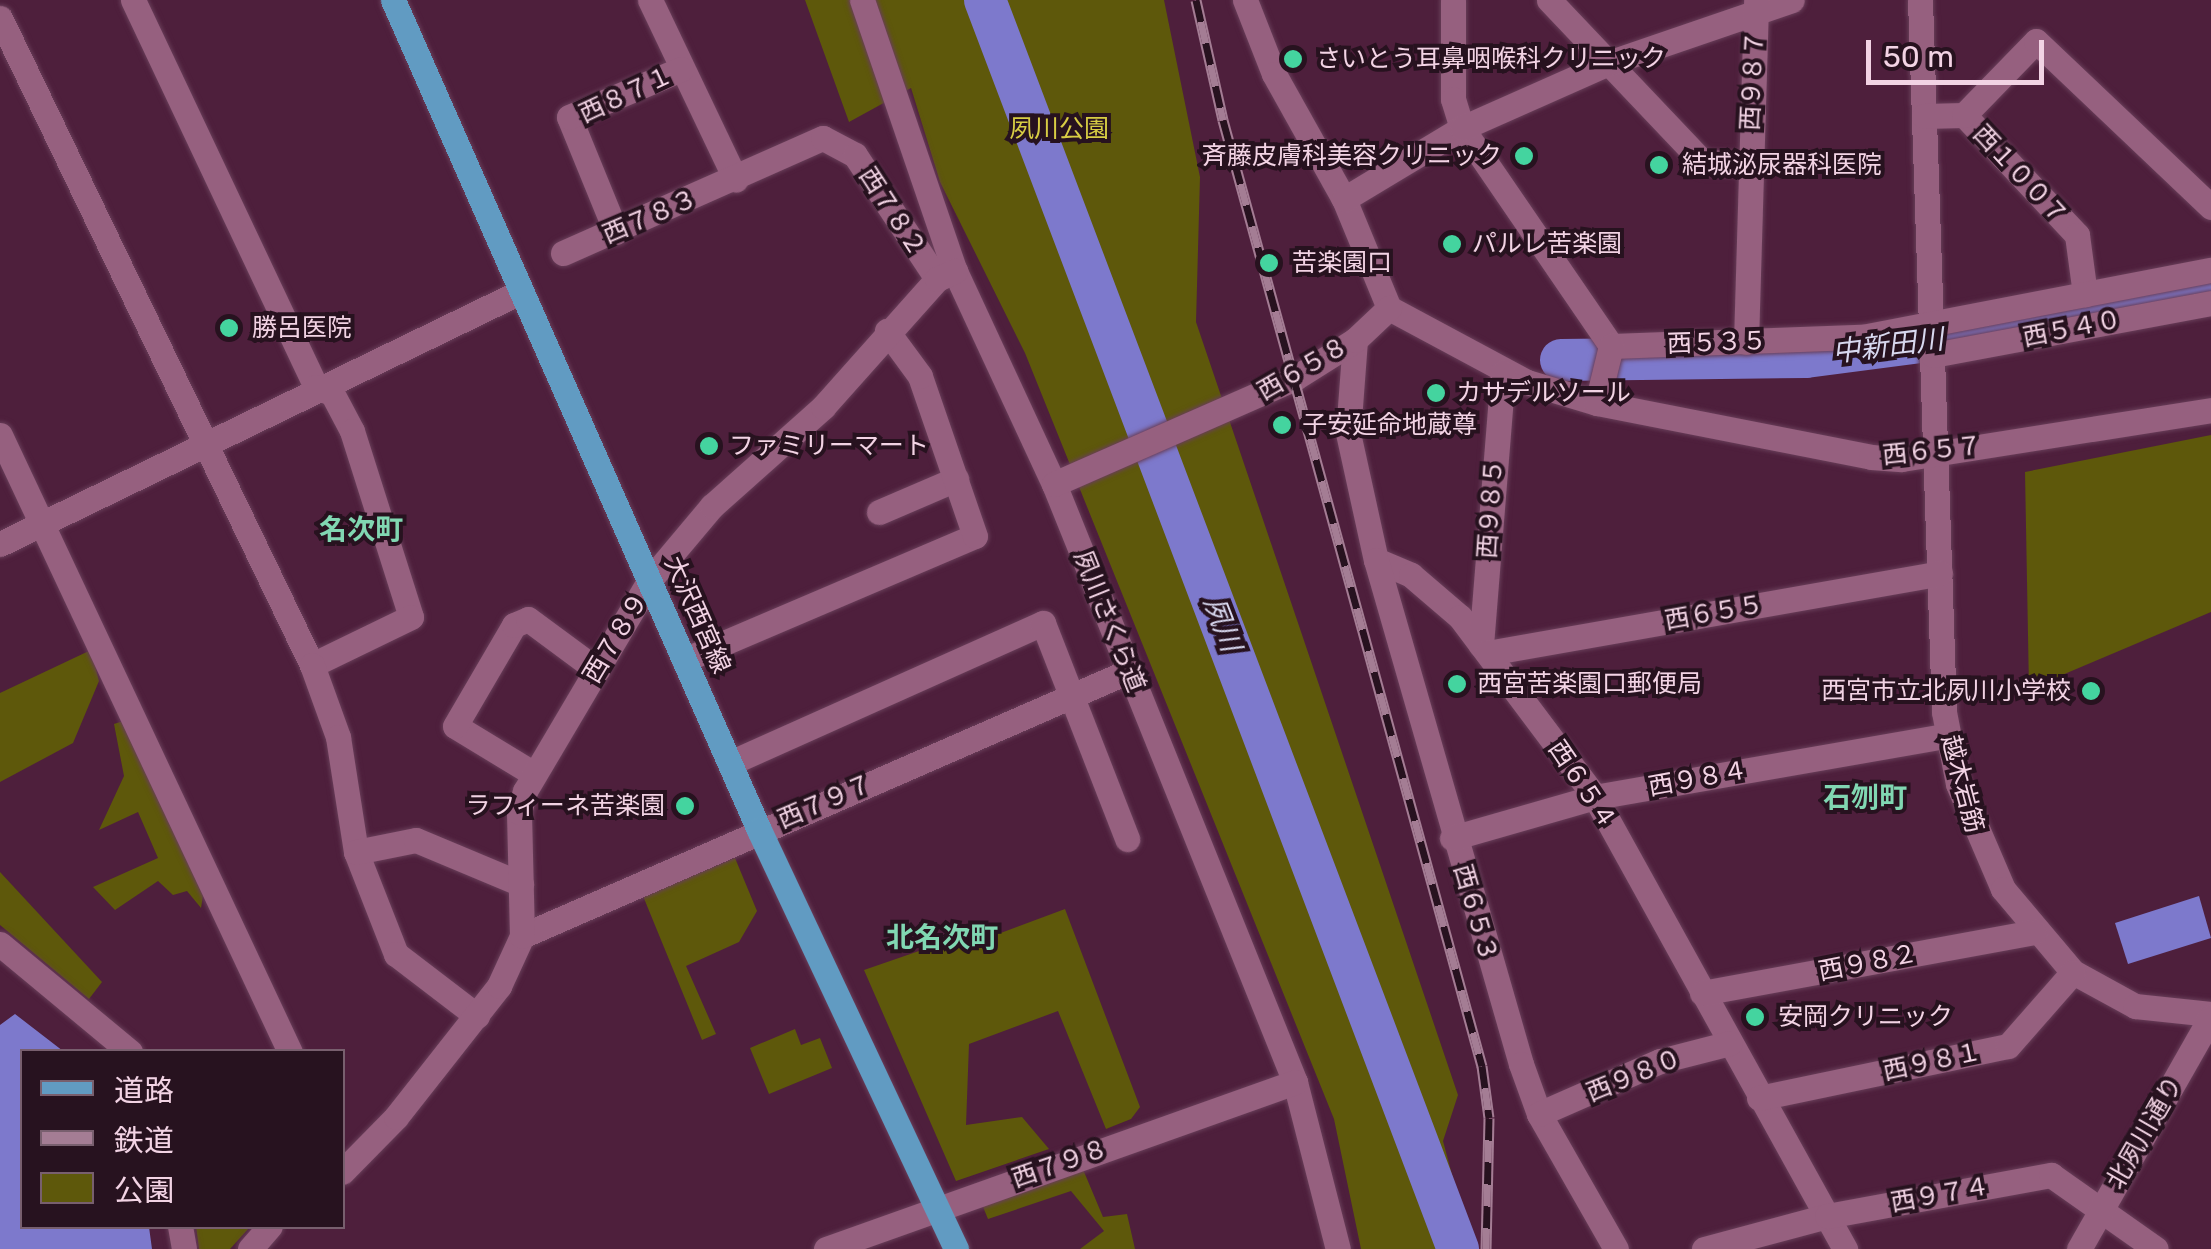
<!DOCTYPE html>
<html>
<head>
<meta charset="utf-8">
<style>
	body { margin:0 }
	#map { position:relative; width:2211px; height:1249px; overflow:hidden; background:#4e1f3c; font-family:Rubik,"Noto Sans JP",sans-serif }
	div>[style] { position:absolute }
	.green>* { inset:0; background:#5e580b }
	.water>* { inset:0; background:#7d79cc }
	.river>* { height:42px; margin:-21px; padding:0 21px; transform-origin:21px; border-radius:21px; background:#7d79cc }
	.roads { filter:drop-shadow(0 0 2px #683e59) drop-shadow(0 0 2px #683e59) }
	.minor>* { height:25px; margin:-12.5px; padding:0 12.5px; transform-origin:12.5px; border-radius:12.5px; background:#96607f }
	.major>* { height:25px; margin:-12.5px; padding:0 12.5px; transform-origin:12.5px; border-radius:12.5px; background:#619bc2 }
	.rail>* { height:11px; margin-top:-5.5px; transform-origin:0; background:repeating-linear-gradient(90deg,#27121f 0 22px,#a47d94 0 44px); box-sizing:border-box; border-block:2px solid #a47d94 }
	.dots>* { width:28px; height:28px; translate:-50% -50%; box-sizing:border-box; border:5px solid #27121f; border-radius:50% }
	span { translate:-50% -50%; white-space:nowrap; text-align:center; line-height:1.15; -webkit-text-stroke:8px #27121f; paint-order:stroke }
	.poi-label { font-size:25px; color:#f2d3e4 }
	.left { translate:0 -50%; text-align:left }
	.right { translate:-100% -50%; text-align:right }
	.street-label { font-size:25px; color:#f2d3e4 }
	.park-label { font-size:25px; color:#d8cd44 }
	.water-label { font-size:28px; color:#d8d8ef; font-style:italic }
	.neighbourhood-label { font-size:28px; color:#81d7b2; font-weight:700 }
	.legend { position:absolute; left:20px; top:1049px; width:325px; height:180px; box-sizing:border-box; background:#27121f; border:2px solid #785f6e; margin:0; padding:12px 18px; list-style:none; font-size:30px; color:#f2d3e4 }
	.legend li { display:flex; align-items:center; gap:20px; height:50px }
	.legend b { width:50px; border:2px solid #785f6e }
	.scale { position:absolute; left:1866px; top:40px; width:178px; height:45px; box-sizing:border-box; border:5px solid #f2d3e4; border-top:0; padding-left:12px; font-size:30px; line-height:35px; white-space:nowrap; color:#f2d3e4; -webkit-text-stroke:8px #27121f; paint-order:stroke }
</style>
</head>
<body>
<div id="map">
	<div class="green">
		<i style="clip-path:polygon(805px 0,1164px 0,1200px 177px,1196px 322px,1458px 1095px,1443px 1141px,1472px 1249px,1361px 1249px,1334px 1119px,1025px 353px,940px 182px,911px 88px,849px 122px)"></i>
		<i style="clip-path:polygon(2211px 435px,2211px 612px,2029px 689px,2025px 472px)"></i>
		<i style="clip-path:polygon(91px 650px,99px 681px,73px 743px,0 782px,0 693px)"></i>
		<i style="clip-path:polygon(126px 720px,203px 896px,201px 908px,187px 891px,173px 895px,158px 881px,115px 910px,93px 887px,158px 858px,138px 812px,99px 830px,124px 776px,114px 724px)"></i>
		<i style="clip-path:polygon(735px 858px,757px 911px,739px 942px,686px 966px,716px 1034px,702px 1040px,643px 896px)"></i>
		<i style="clip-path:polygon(0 872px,102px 982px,89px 999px,0 925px)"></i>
		<i style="clip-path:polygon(1065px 909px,1140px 1107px,1131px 1119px,1106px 1129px,1058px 1011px,969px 1044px,966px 1125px,1022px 1117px,1049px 1149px,956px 1181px,864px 970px,948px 941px,966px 946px)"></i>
		<i style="clip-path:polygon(795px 1029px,801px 1045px,820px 1038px,832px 1068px,769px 1094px,750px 1048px)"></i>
		<i style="clip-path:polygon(1082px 1167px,1103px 1217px,1127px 1214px,1135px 1249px,1080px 1249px,1104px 1231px,1071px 1191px,988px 1219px,981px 1202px)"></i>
		<i style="clip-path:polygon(196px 1227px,196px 1226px,250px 1227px,230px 1249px,199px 1249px)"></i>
	</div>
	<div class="water">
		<i style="clip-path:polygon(2199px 896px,2211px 938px,2128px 964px,2115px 923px)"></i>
		<i style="clip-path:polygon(15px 1014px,63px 1051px,22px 1052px,22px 1226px,149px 1227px,152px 1249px,0 1249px,0 1025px)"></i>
	</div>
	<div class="river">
		<i style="left:985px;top:0;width:1336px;rotate:69.26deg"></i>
		<i style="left:1561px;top:360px;width:245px;rotate:-0.7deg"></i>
		<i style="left:1806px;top:357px;width:168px;rotate:-7.5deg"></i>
		<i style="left:1973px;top:335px;width:243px;rotate:-11.6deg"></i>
	</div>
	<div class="roads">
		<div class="minor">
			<i style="left:133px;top:0;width:428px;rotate:64.7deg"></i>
			<i style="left:316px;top:387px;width:17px;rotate:21deg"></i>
			<i style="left:332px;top:393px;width:43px;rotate:62.2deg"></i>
			<i style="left:352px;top:431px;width:195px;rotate:72.4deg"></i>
			<i style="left:411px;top:617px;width:110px;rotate:154.1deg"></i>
			<i style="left:650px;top:0;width:199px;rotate:64.5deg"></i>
			<i style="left:862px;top:0;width:287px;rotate:71.1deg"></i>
			<i style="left:955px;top:271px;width:235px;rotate:65.1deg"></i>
			<i style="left:1054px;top:484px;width:645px;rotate:68.05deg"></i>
			<i style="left:1295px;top:1082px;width:172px;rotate:75.6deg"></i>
			<i style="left:1245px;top:0;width:79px;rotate:68.6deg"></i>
			<i style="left:1274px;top:74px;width:143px;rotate:60.8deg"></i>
			<i style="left:1344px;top:199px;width:118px;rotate:67.6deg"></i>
			<i style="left:1453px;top:0;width:99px;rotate:90deg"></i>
			<i style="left:1453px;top:99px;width:30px;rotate:73deg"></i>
			<i style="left:1462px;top:128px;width:264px;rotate:55.6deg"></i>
			<i style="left:1549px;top:0;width:224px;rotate:46.5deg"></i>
			<i style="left:1703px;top:162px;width:46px;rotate:2.5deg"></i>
			<i style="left:1920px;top:0;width:712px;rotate:88.07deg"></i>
			<i style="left:1944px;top:712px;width:73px;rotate:79deg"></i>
			<i style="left:1958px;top:784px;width:114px;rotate:66.8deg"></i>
			<i style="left:2003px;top:889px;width:109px;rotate:49.9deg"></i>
			<i style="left:2073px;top:972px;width:71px;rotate:28.7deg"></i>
			<i style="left:2135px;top:1006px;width:76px;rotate:6deg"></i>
			<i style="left:0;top:18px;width:718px;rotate:64.26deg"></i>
			<i style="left:312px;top:665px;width:77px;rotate:70.1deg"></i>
			<i style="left:338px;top:737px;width:116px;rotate:81.1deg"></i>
			<i style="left:356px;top:852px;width:110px;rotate:68.6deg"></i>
			<i style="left:396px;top:954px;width:102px;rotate:37.4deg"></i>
			<i style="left:1964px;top:115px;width:165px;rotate:46.7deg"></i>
			<i style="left:2077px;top:235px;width:60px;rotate:82.3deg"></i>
			<i style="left:1924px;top:116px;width:40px;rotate:-1.4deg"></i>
			<i style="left:1964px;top:115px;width:103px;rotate:-45.8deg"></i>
			<i style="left:2036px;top:41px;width:241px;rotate:43.5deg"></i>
			<i style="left:1344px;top:199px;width:138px;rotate:-31deg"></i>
			<i style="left:1462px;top:128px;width:163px;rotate:-23.9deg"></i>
			<i style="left:1611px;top:62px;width:191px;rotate:-18.9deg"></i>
			<i style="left:616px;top:232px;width:124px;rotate:-112.2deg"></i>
			<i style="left:569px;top:117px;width:122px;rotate:-23.2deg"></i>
			<i style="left:563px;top:253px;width:284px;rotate:-23.9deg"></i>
			<i style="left:823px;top:138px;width:36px;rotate:28deg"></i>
			<i style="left:855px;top:155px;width:149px;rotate:56.5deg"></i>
			<i style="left:1389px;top:308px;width:157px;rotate:28.2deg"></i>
			<i style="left:1527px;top:382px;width:73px;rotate:16.7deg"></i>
			<i style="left:1597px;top:403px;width:279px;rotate:11.1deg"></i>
			<i style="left:1871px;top:457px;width:31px;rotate:4deg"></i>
			<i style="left:1902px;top:459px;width:313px;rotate:-9deg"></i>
			<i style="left:1355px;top:340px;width:93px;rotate:94.3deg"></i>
			<i style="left:1348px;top:433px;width:130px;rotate:77.6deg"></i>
			<i style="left:1376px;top:560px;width:38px;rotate:23deg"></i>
			<i style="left:1411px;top:575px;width:65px;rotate:40.6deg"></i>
			<i style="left:1460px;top:617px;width:225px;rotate:53.1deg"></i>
			<i style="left:1595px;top:797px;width:517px;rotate:61.05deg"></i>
			<i style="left:1746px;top:342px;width:342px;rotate:-88.3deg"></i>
			<i style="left:1611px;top:346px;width:251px;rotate:-2.1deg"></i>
			<i style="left:1862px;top:337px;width:355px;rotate:-10.9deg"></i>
			<i style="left:1933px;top:355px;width:283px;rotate:-10.6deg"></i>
			<i style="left:1597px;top:403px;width:59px;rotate:-76.2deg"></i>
			<i style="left:0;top:435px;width:682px;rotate:64.83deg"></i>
			<i style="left:1054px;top:484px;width:263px;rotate:-23.7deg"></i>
			<i style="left:1295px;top:378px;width:71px;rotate:-32.3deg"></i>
			<i style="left:1355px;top:340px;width:47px;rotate:-43.3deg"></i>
			<i style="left:879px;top:512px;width:84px;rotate:-23.2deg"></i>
			<i style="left:0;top:544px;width:578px;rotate:-25.86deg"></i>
			<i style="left:1376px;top:560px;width:524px;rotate:73.95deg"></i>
			<i style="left:1521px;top:1064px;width:53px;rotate:70.2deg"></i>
			<i style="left:1539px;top:1114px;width:155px;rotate:60.3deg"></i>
			<i style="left:1481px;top:645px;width:273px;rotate:-85.4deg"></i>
			<i style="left:1488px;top:653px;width:459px;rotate:-10deg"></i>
			<i style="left:684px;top:660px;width:316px;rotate:-23.1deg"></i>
			<i style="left:975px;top:536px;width:169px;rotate:-109deg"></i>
			<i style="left:920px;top:376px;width:56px;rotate:-126.3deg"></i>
			<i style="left:730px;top:763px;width:343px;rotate:-24.1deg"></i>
			<i style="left:1043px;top:623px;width:232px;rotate:68.7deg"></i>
			<i style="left:534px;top:774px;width:92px;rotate:-148.7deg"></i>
			<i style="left:455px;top:726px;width:117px;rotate:-59.7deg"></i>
			<i style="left:514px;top:625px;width:15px;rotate:-23deg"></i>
			<i style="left:528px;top:619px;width:86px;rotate:36.5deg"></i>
			<i style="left:1452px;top:838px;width:149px;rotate:-16deg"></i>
			<i style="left:1595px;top:797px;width:356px;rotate:-9.9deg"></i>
			<i style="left:356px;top:852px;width:61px;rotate:-11.3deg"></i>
			<i style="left:416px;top:840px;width:114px;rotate:22.7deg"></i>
			<i style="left:522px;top:936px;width:662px;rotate:-23.58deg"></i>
			<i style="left:0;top:944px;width:169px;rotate:39.7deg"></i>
			<i style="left:1702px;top:993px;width:337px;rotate:-10.4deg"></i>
			<i style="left:1759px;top:1098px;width:254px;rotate:-11.8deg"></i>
			<i style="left:2008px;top:1046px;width:98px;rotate:-48.7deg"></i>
			<i style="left:1539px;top:1114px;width:132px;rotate:-23.7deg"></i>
			<i style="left:1660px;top:1061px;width:72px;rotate:-14.4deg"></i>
			<i style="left:342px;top:1172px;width:77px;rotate:-45.5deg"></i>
			<i style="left:396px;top:1117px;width:167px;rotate:-51.8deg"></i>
			<i style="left:499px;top:986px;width:55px;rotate:-65.3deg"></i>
			<i style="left:522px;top:936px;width:124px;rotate:-91.4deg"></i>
			<i style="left:519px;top:812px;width:22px;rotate:-74deg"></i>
			<i style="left:525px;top:791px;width:244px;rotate:-59.4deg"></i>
			<i style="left:649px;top:581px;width:98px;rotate:-50deg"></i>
			<i style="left:712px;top:506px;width:149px;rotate:-41.7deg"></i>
			<i style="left:823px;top:407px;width:171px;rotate:-48.3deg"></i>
			<i style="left:937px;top:279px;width:20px;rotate:-24deg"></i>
			<i style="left:180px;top:1226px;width:23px;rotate:80deg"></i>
			<i style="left:250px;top:1249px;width:30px;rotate:-49deg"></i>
			<i style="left:826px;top:1249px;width:498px;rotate:-19.6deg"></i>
			<i style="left:1704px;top:1249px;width:127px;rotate:-15deg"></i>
			<i style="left:1827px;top:1216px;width:228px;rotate:-10.4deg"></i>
			<i style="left:2051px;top:1175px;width:128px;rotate:35.2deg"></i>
			<i style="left:2079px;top:1249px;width:267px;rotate:-60.4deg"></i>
		</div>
		<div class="major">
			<i style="left:393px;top:0;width:907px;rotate:66.2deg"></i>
			<i style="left:759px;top:830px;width:463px;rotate:64.8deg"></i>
		</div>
	</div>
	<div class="rail">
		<i style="left:1196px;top:0;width:123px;rotate:77.3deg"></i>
		<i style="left:1223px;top:120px;width:981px;rotate:74.69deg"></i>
		<i style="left:1482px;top:1066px;width:52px;rotate:82.3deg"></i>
		<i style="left:1489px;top:1118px;width:131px;rotate:91.3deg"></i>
	</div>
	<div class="dots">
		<i style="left:1293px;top:59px;background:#44d49f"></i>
		<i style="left:1524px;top:156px;background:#44d49f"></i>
		<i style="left:1659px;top:165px;background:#44d49f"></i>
		<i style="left:1452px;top:244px;background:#44d49f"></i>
		<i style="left:1269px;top:263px;background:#44d49f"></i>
		<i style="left:229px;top:328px;background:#44d49f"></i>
		<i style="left:1436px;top:393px;background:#44d49f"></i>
		<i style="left:1282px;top:425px;background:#44d49f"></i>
		<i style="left:709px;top:446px;background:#44d49f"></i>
		<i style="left:1457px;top:684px;background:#44d49f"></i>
		<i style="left:2091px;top:691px;background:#44d49f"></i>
		<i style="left:685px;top:806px;background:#44d49f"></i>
		<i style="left:1755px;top:1017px;background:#44d49f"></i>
	</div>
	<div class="poi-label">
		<span class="left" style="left:1316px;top:59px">さいとう耳鼻咽喉科クリニック</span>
		<span class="right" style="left:1502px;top:156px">斉藤皮膚科美容クリニック</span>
		<span class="left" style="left:1682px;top:165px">結城泌尿器科医院</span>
		<span class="left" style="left:1472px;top:244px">パルレ苦楽園</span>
		<span class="left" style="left:1292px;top:263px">苦楽園口</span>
		<span class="left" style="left:252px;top:328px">勝呂医院</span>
		<span class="left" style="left:1456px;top:393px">カサデルソール</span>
		<span class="left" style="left:1302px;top:425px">子安延命地蔵尊</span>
		<span class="left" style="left:729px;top:446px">ファミリーマート</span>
		<span class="left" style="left:1477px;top:684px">西宮苦楽園口郵便局</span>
		<span class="right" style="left:2071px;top:691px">西宮市立北夙川小学校</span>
		<span class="right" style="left:665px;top:806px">ラフィーネ苦楽園</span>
		<span class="left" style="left:1778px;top:1017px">安岡クリニック</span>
	</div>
	<div class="street-label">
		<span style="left:1753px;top:81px;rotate:-87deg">西９８７</span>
		<span style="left:626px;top:95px;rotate:-25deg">西８７１</span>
		<span style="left:2020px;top:175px;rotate:47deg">西１００７</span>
		<span style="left:892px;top:212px;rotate:57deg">西７８２</span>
		<span style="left:650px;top:217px;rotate:-23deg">西７８３</span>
		<span style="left:2072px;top:329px;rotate:-11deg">西５４０</span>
		<span style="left:1717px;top:343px;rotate:-2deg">西５３５</span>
		<span style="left:1303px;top:369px;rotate:-30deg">西６５８</span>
		<span style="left:1932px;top:451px;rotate:-6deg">西６５７</span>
		<span style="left:1491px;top:509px;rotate:-86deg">西９８５</span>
		<span style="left:1714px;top:613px;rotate:-10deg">西６５５</span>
		<span style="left:697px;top:615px;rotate:66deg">大沢西宮線</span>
		<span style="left:1109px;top:621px;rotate:68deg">夙川さくら道</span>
		<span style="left:616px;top:638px;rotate:-59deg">西７８９</span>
		<span style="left:1698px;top:779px;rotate:-10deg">西９８４</span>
		<span style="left:1962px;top:784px;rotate:75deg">越木岩筋</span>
		<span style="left:1582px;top:785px;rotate:56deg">西６５４</span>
		<span style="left:825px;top:802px;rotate:-23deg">西７９７</span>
		<span style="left:1475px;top:913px;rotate:74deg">西６５３</span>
		<span style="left:1868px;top:963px;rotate:-11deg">西９８２</span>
		<span style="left:1932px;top:1062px;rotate:-12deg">西９８１</span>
		<span style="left:1634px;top:1076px;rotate:-22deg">西９８０</span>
		<span style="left:2145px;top:1133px;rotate:-60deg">北夙川通り</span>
		<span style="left:1060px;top:1164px;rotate:-19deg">西７９８</span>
		<span style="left:1940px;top:1195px;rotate:-10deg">西９７４</span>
	</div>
	<div class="park-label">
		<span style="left:1059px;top:129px">夙川公園</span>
	</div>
	<div class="water-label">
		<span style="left:1888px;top:346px;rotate:-7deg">中新田川</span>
		<span style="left:1222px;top:624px;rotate:69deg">夙川</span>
	</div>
	<div class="neighbourhood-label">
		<span style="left:361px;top:530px">名次町</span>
		<span style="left:1865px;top:798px">石刎町</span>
		<span style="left:942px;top:938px">北名次町</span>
	</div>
	<ul class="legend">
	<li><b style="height:12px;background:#619bc2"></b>道路</li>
	<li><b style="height:12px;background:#a47d94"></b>鉄道</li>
	<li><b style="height:28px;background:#5e580b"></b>公園</li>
	</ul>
	<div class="scale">50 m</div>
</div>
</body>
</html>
